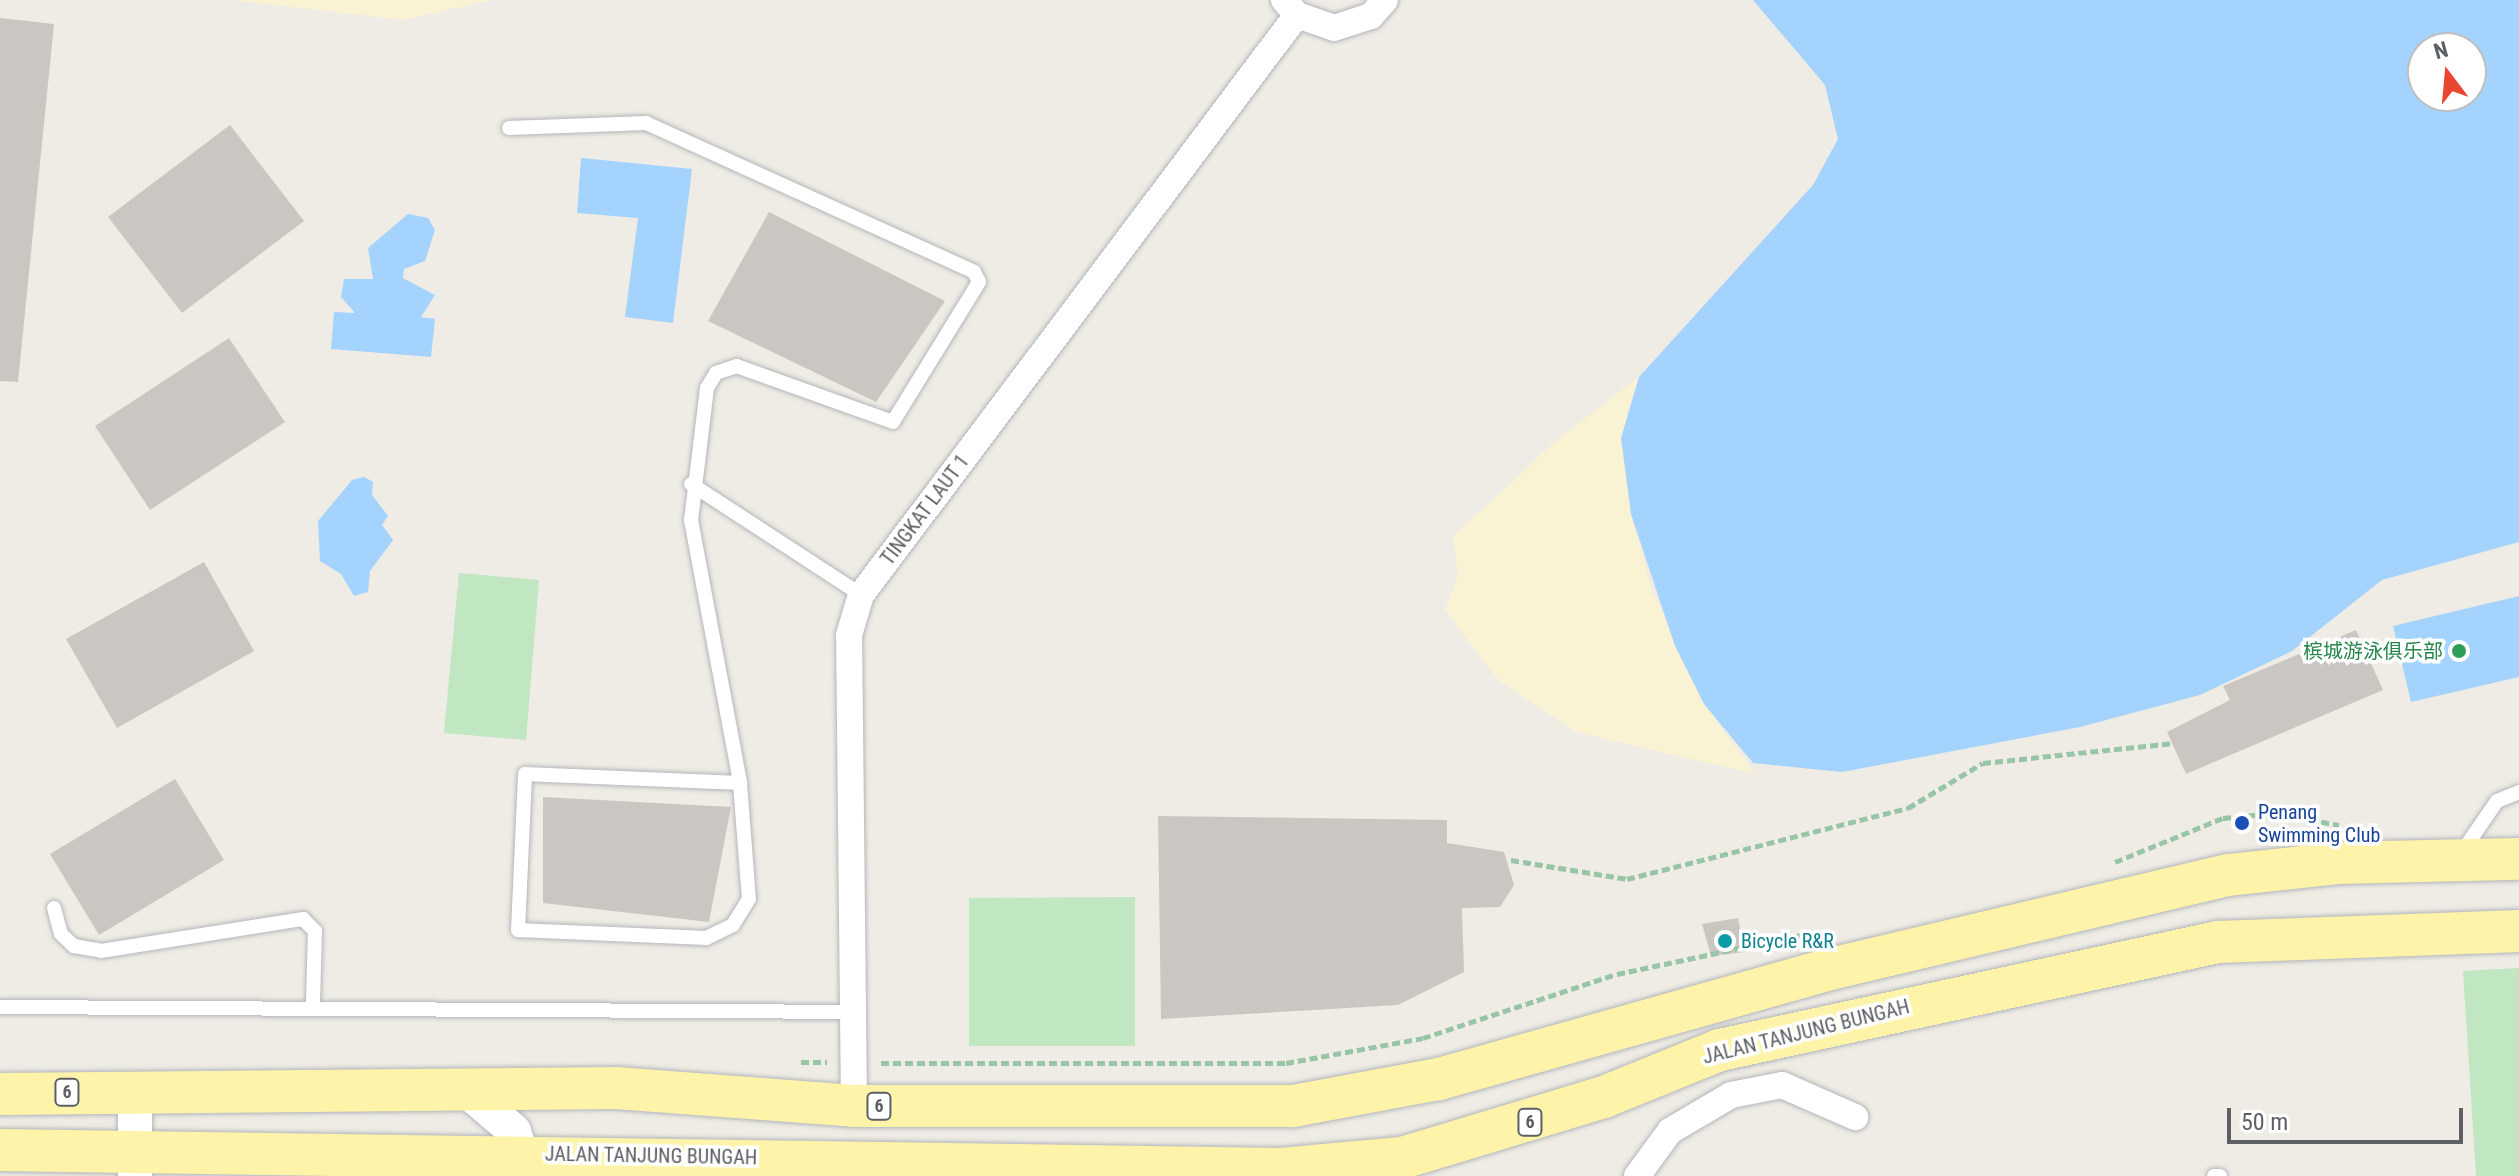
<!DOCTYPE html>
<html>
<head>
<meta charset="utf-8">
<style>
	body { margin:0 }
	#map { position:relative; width:2519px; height:1176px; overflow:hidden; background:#eeece4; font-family:"Roboto Condensed","Noto Sans SC",sans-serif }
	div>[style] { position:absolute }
	.green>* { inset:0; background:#c0e6c2 }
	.sand>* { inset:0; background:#faf3d3 }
	.water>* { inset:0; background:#a4d3fe }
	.building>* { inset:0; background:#cac6c1 }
	.path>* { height:5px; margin-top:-2.5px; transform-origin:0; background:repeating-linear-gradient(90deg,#98c5a6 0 8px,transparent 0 12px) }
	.roads { filter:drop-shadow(0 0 2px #b4b6bb) drop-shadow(0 0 2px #b4b6bb) }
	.service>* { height:14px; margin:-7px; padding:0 7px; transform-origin:7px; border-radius:7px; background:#fff }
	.minor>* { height:26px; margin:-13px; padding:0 13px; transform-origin:13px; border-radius:13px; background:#fff }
	.tertiary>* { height:34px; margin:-17px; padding:0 17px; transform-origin:17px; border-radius:17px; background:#fff }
	.primary>* { height:42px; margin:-21px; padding:0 21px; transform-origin:21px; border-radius:21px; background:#fef4a9 }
	.dots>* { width:22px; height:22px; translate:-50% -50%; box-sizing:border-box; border:4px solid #fff; border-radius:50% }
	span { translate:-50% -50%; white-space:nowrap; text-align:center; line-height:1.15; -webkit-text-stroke:7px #fff; paint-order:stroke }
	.shield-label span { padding:2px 6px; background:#fff; border:2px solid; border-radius:6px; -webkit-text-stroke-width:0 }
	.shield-label { font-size:18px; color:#5c5f64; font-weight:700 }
	.street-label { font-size:20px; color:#5c5f64 }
	.leisure-label { font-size:20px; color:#27864d }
	.right { translate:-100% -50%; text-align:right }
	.transit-label { font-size:20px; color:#164399 }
	.left { translate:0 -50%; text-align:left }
	.culture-label { font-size:20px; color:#0d838f }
	.north { position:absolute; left:2407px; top:32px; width:80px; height:80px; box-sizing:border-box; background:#fff; border:2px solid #bebfc1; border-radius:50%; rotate:344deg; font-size:22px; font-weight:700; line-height:32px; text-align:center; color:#5c5f64 }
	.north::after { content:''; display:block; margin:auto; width:28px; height:36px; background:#e84630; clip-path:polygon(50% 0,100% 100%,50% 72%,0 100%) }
	.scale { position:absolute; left:2227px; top:1108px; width:236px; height:36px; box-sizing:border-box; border:4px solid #5c5f64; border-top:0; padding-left:10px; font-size:24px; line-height:28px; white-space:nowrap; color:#5c5f64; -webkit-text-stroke:6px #fff; paint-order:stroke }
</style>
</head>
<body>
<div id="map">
	<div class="green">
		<i style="clip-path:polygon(459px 573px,539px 580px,526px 740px,444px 733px)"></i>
		<i style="clip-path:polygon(1135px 897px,1135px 1046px,969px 1046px,969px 898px)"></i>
		<i style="clip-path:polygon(2519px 968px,2519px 1176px,2476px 1176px,2463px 971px)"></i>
	</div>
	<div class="sand">
		<i style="clip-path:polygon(233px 0,491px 0,404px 20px)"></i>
		<i style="clip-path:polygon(1639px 377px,1627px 412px,1631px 514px,1651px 587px,1704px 704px,1755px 774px,1576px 732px,1498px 680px,1445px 610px,1458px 576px,1453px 537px,1552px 444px)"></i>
	</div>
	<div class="water">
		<i style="clip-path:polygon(evenodd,1753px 0,2519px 0,2519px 542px,2382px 580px,2292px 651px,2200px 695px,2080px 727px,1842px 772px,1753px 763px,1704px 704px,1675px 646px,1631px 514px,1621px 438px,1639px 377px,1813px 185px,1838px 139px,1825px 85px,1753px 0,2423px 48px,2471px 48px,2471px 96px,2423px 96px,2423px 48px)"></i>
		<i style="clip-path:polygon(581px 158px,692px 169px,673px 323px,625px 317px,638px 218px,577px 213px)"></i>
		<i style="clip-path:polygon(408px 214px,428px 218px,435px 230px,425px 261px,404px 269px,403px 278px,435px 295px,421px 317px,435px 319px,431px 357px,331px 349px,334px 312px,355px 313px,341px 297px,344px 279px,373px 279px,368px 248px)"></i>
		<i style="clip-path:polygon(364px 477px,373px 482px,372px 495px,388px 516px,382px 525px,393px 540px,370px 571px,368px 592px,354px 596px,341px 574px,320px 561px,318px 521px,352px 480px)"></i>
		<i style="clip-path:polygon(2519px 596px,2519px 677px,2411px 702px,2393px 626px)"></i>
	</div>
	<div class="building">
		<i style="clip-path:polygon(0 18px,54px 24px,18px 382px,0 381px)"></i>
		<i style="clip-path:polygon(230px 125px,304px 221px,182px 313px,108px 217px)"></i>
		<i style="clip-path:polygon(769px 212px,945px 301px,876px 402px,708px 321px)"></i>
		<i style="clip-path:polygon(229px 338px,285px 422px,150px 510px,95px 426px)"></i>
		<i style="clip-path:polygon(204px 562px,254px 651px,117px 728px,66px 639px)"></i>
		<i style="clip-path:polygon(2356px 630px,2383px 690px,2186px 774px,2167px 732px,2230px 700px,2223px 686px)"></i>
		<i style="clip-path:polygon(175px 779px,224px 860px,99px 935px,50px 854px)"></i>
		<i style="clip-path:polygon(543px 797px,731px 807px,709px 922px,543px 903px)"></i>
		<i style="clip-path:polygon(1158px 816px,1447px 820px,1447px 843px,1504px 852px,1514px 885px,1500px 907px,1462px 908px,1464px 972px,1398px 1005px,1161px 1019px)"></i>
		<i style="clip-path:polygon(1738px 918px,1745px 952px,1711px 956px,1702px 924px)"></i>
	</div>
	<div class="path">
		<i style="left:1511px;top:860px;width:118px;rotate:9.3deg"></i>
		<i style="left:1627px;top:879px;width:290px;rotate:-14.2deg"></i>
		<i style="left:1908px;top:808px;width:87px;rotate:-31deg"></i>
		<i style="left:1983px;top:763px;width:190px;rotate:-6deg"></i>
		<i style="left:2115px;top:862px;width:117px;rotate:-22.2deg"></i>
		<i style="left:2223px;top:818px;width:51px;rotate:-5.6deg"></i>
		<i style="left:2274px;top:813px;width:66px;rotate:10.5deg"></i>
		<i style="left:801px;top:1062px;width:26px"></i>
		<i style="left:881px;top:1063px;width:405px"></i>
		<i style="left:1286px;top:1063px;width:139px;rotate:-10.3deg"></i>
		<i style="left:1423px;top:1038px;width:204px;rotate:-18.3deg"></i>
		<i style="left:1617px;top:974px;width:189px;rotate:-11.9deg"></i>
	</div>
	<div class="roads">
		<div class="service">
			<i style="left:509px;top:128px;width:137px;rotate:-2.1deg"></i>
			<i style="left:646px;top:123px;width:360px;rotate:24.4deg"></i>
			<i style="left:974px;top:272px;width:11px;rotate:63deg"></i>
			<i style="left:979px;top:282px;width:164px;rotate:121.6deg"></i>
			<i style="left:893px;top:422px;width:166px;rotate:-160.3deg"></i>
			<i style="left:737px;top:366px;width:22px;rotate:162deg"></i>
			<i style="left:716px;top:373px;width:17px;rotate:121deg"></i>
			<i style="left:707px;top:388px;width:133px;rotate:96.9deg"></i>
			<i style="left:691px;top:520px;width:268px;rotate:79.4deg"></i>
			<i style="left:740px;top:783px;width:116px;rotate:85.6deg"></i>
			<i style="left:749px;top:899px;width:31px;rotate:122deg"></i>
			<i style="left:733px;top:925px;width:30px;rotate:154deg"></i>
			<i style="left:706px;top:938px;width:188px;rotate:-177.6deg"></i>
			<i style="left:518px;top:930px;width:156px;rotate:-87.4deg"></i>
			<i style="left:525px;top:774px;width:215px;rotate:2.4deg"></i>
			<i style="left:691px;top:484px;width:203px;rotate:33.1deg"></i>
			<i style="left:2460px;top:855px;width:65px;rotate:-55.6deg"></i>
			<i style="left:2497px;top:801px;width:24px;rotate:-22deg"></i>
			<i style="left:54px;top:908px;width:27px;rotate:75deg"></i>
			<i style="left:61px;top:934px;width:18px;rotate:43deg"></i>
			<i style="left:74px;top:946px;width:27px;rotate:10deg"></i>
			<i style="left:101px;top:951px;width:205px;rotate:-9deg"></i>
			<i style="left:303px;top:919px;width:17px;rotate:45deg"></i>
			<i style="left:315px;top:931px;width:72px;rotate:91.6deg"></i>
			<i style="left:0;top:1007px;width:858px;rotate:0.33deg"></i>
			<i style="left:2214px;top:1176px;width:6px"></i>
		</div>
		<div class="minor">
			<i style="left:1284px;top:0;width:20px;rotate:49deg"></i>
			<i style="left:1297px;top:15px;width:39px;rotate:19deg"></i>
			<i style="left:1334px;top:28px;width:39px;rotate:-18deg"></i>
			<i style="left:1371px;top:16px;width:21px;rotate:-49deg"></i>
			<i style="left:854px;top:1106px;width:471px;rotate:-90.6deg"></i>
			<i style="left:849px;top:635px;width:42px;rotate:-73.3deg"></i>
			<i style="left:861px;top:595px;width:726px;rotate:-53.07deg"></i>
			<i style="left:1637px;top:1176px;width:56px;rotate:-53.7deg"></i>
			<i style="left:1670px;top:1131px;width:71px;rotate:-30.5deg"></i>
			<i style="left:1731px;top:1095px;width:52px;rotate:-11.1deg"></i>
			<i style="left:1782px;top:1085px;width:80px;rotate:23.7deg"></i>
		</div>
		<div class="tertiary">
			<i style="left:466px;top:1090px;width:63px;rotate:40.5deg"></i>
			<i style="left:514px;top:1131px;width:47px;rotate:73.9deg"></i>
			<i style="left:135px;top:1093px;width:83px;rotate:90deg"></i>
		</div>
		<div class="primary">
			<i style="left:0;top:1094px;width:616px;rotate:-0.56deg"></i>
			<i style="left:616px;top:1088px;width:239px;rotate:4.3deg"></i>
			<i style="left:854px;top:1106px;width:439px"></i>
			<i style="left:1293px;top:1106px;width:148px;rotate:-10.5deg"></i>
			<i style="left:1439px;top:1079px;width:402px;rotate:-15.7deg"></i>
			<i style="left:1826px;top:970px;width:414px;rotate:-13.3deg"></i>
			<i style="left:2229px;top:875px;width:109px;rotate:-6.3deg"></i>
			<i style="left:2337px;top:863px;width:182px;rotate:-1.3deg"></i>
			<i style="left:0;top:1150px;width:1280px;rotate:0.85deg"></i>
			<i style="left:1280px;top:1169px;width:122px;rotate:-5.2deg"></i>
			<i style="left:1402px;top:1158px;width:211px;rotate:-16.8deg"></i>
			<i style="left:1604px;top:1097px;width:125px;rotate:-22.1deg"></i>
			<i style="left:1720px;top:1050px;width:510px;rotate:-12.24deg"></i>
			<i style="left:2218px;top:942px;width:301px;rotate:-2.1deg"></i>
		</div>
	</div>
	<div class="dots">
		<i style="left:2459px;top:651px;background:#2e9e5b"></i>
		<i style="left:2242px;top:823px;background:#1a4fb4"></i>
		<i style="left:1725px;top:941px;background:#0f9aa8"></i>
	</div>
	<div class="shield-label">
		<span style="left:67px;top:1092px">6</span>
		<span style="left:879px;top:1106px">6</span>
		<span style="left:1530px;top:1122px">6</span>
	</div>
	<div class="street-label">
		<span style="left:925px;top:510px;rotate:-53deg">TINGKAT LAUT 1</span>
		<span style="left:1806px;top:1032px;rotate:-14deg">JALAN TANJUNG BUNGAH</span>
		<span style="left:651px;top:1156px;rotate:1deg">JALAN TANJUNG BUNGAH</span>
	</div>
	<div class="leisure-label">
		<span class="right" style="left:2443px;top:651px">槟城游泳俱乐部</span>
	</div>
	<div class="transit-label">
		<span class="left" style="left:2258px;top:824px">Penang<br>Swimming Club</span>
	</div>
	<div class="culture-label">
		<span class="left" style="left:1741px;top:941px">Bicycle R&amp;R</span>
	</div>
	<div class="north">N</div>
	<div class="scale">50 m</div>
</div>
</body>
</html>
